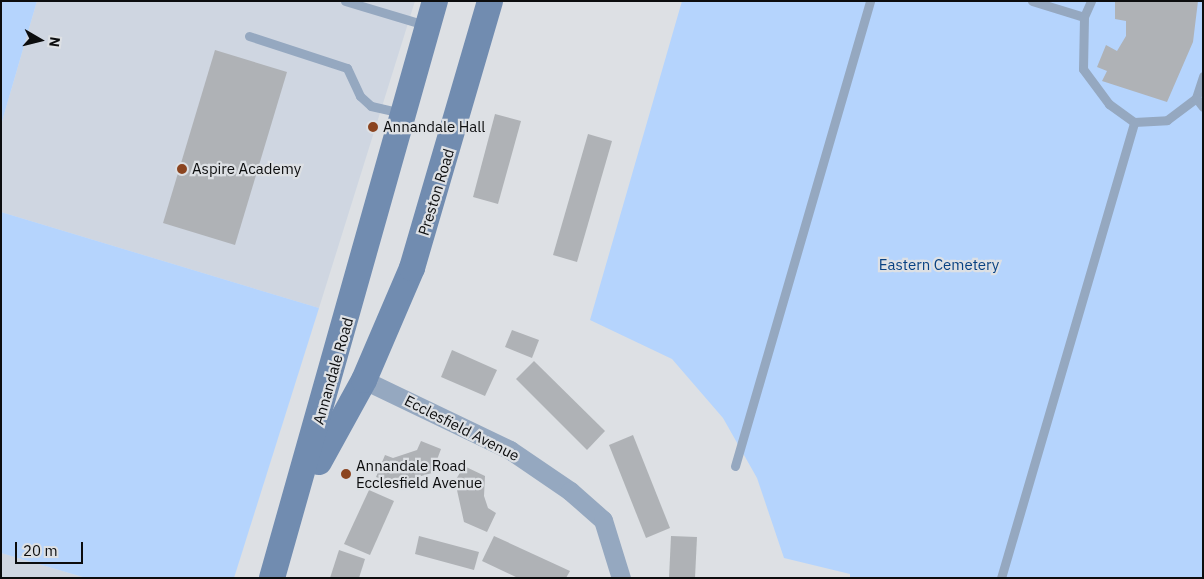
<!DOCTYPE html>
<html>
<head>
<meta charset="utf-8">
<style>
	body { margin:0 }
	#map { position:relative; width:1204px; height:579px; overflow:hidden; background:#dde0e4; font-family:"IBM Plex Sans",sans-serif }
	div>[style] { position:absolute }
	.built>* { inset:0; background:#cfd6e1 }
	.green>* { inset:0; background:#b5d4fd }
	.building>* { inset:0; background:#afb2b6 }
	.lane>* { height:9px; margin:-4.5px; padding:0 4.5px; transform-origin:4.5px; border-radius:4.5px; background:#95a8c0 }
	.street>* { height:19px; margin:-9.5px; padding:0 9.5px; transform-origin:9.5px; border-radius:9.5px; background:#95a8c0 }
	.secondary>* { height:26px; margin:-13px; padding:0 13px; transform-origin:13px; border-radius:13px; background:#718cb0 }
	.dots>* { width:14px; height:14px; translate:-50% -50%; box-sizing:border-box; border:2px solid #dde0e4; border-radius:50% }
	span { translate:-50% -50%; white-space:nowrap; text-align:center; line-height:1.15; -webkit-text-stroke:4.5px #dde0e4; paint-order:stroke }
	.poi-label { font-size:15px; color:#0c0d0e }
	.left { translate:0 -50%; text-align:left }
	.street-label { font-size:15px; color:#0c0d0e }
	.park-label { font-size:15px; color:#084182 }
	.frame { position:absolute; inset:0; border:2px solid #0c0d0e; pointer-events:none }
	.north { position:absolute; left:15px; top:15px; width:50px; height:50px; -webkit-text-stroke:4px #dde0e4; paint-order:stroke; rotate:98deg; font-size:14px; font-weight:700; line-height:20px; text-align:center; color:#0c0d0e }
	.north::after { content:''; display:block; margin:auto; width:18px; height:22px; background:#0c0d0e; clip-path:polygon(50% 0,100% 100%,50% 72%,0 100%) }
	.scale { position:absolute; left:15px; top:542px; width:68px; height:22px; box-sizing:border-box; border:2px solid #0c0d0e; border-top:0; padding-left:6px; font-size:15px; line-height:18px; white-space:nowrap; color:#0c0d0e; -webkit-text-stroke:4px #dde0e4; paint-order:stroke }
</style>
</head>
<body>
<div id="map">
	<div class="built">
		<i style="clip-path:polygon(37px 1px,415px 1px,319px 308px,1px 212px,1px 125px)"></i>
		<i style="clip-path:polygon(1px 553px,86px 578px,1px 578px)"></i>
	</div>
	<div class="green">
		<i style="clip-path:polygon(1px 1px,37px 1px,1px 125px)"></i>
		<i style="clip-path:polygon(682px 1px,1203px 1px,1203px 578px,850px 578px,850px 574px,784px 558px,757px 478px,723px 418px,672px 359px,590px 320px)"></i>
		<i style="clip-path:polygon(1px 212px,319px 308px,234px 578px,86px 578px,1px 553px)"></i>
	</div>
	<div class="building">
		<i style="clip-path:polygon(1115px 1px,1198px 1px,1193px 42px,1167px 102px,1102px 81px,1107px 71px,1097px 67px,1106px 45px,1117px 51px,1126px 36px,1126px 21px,1115px 19px)"></i>
		<i style="clip-path:polygon(215px 50px,287px 72px,235px 245px,163px 223px)"></i>
		<i style="clip-path:polygon(495px 114px,521px 121px,498px 204px,473px 197px)"></i>
		<i style="clip-path:polygon(588px 134px,612px 141px,577px 262px,553px 255px)"></i>
		<i style="clip-path:polygon(512px 330px,539px 340px,532px 358px,505px 347px)"></i>
		<i style="clip-path:polygon(452px 350px,497px 370px,485px 396px,441px 377px)"></i>
		<i style="clip-path:polygon(534px 361px,605px 431px,587px 450px,516px 379px)"></i>
		<i style="clip-path:polygon(633px 435px,670px 528px,646px 538px,609px 445px)"></i>
		<i style="clip-path:polygon(421px 441px,441px 449px,432px 473px,392px 484px,376px 477px,385px 455px,393px 458px,417px 450px)"></i>
		<i style="clip-path:polygon(464px 466px,485px 476px,484px 496px,488px 508px,496px 513px,487px 532px,464px 522px,455px 481px)"></i>
		<i style="clip-path:polygon(369px 490px,394px 501px,370px 555px,344px 544px)"></i>
		<i style="clip-path:polygon(419px 536px,479px 552px,474px 570px,415px 554px)"></i>
		<i style="clip-path:polygon(494px 536px,570px 571px,566px 578px,518px 578px,482px 561px)"></i>
		<i style="clip-path:polygon(671px 536px,697px 537px,695px 578px,669px 578px)"></i>
		<i style="clip-path:polygon(339px 550px,365px 559px,359px 578px,330px 578px)"></i>
	</div>
	<div class="lane">
		<i style="left:345px;top:1px;width:84px;rotate:16.7deg"></i>
		<i style="left:1032px;top:1px;width:54px;rotate:17.1deg"></i>
		<i style="left:1091px;top:1px;width:17px;rotate:114deg"></i>
		<i style="left:1084px;top:17px;width:52px;rotate:91.1deg"></i>
		<i style="left:1083px;top:69px;width:44px;rotate:53.4deg"></i>
		<i style="left:1109px;top:104px;width:31px;rotate:36deg"></i>
		<i style="left:1134px;top:122px;width:33px;rotate:-3deg"></i>
		<i style="left:1167px;top:120px;width:36px;rotate:-37deg"></i>
		<i style="left:1196px;top:98px;width:23px;rotate:-72deg"></i>
		<i style="left:249px;top:36px;width:103px;rotate:18.1deg"></i>
		<i style="left:347px;top:68px;width:31px;rotate:65deg"></i>
		<i style="left:360px;top:96px;width:15px;rotate:42deg"></i>
		<i style="left:371px;top:106px;width:31px;rotate:13deg"></i>
		<i style="left:1196px;top:98px;width:11px;rotate:52deg"></i>
		<i style="left:735px;top:466px;width:484px;rotate:-73.8deg"></i>
		<i style="left:1001px;top:578px;width:475px;rotate:-73.7deg"></i>
	</div>
	<div class="street">
		<i style="left:364px;top:380px;width:162px;rotate:25.6deg"></i>
		<i style="left:510px;top:450px;width:73px;rotate:34.3deg"></i>
		<i style="left:570px;top:491px;width:44px;rotate:41.3deg"></i>
		<i style="left:603px;top:520px;width:61px;rotate:72.8deg"></i>
	</div>
	<div class="secondary">
		<i style="left:319px;top:462px;width:94px;rotate:-61.2deg"></i>
		<i style="left:364px;top:380px;width:122px;rotate:-66.8deg"></i>
		<i style="left:412px;top:268px;width:278px;rotate:-73.7deg"></i>
		<i style="left:272px;top:578px;width:600px;rotate:-74.23deg"></i>
	</div>
	<div class="dots">
		<i style="left:373px;top:127px;background:#8b441f"></i>
		<i style="left:182px;top:169px;background:#8b441f"></i>
		<i style="left:346px;top:474px;background:#8b441f"></i>
	</div>
	<div class="poi-label">
		<span class="left" style="left:383px;top:127px">Annandale Hall</span>
		<span class="left" style="left:192px;top:169px">Aspire Academy</span>
		<span class="left" style="left:356px;top:474px">Annandale Road<br>Ecclesfield Avenue</span>
	</div>
	<div class="street-label">
		<span style="left:436px;top:192px;rotate:-73deg">Preston Road</span>
		<span style="left:333px;top:371px;rotate:-74deg">Annandale Road</span>
		<span style="left:462px;top:428px;rotate:27deg">Ecclesfield Avenue</span>
	</div>
	<div class="park-label">
		<span style="left:939px;top:265px">Eastern Cemetery</span>
	</div>
	<div class="frame"></div>
	<div class="north">N</div>
	<div class="scale">20 m</div>
</div>
</body>
</html>
